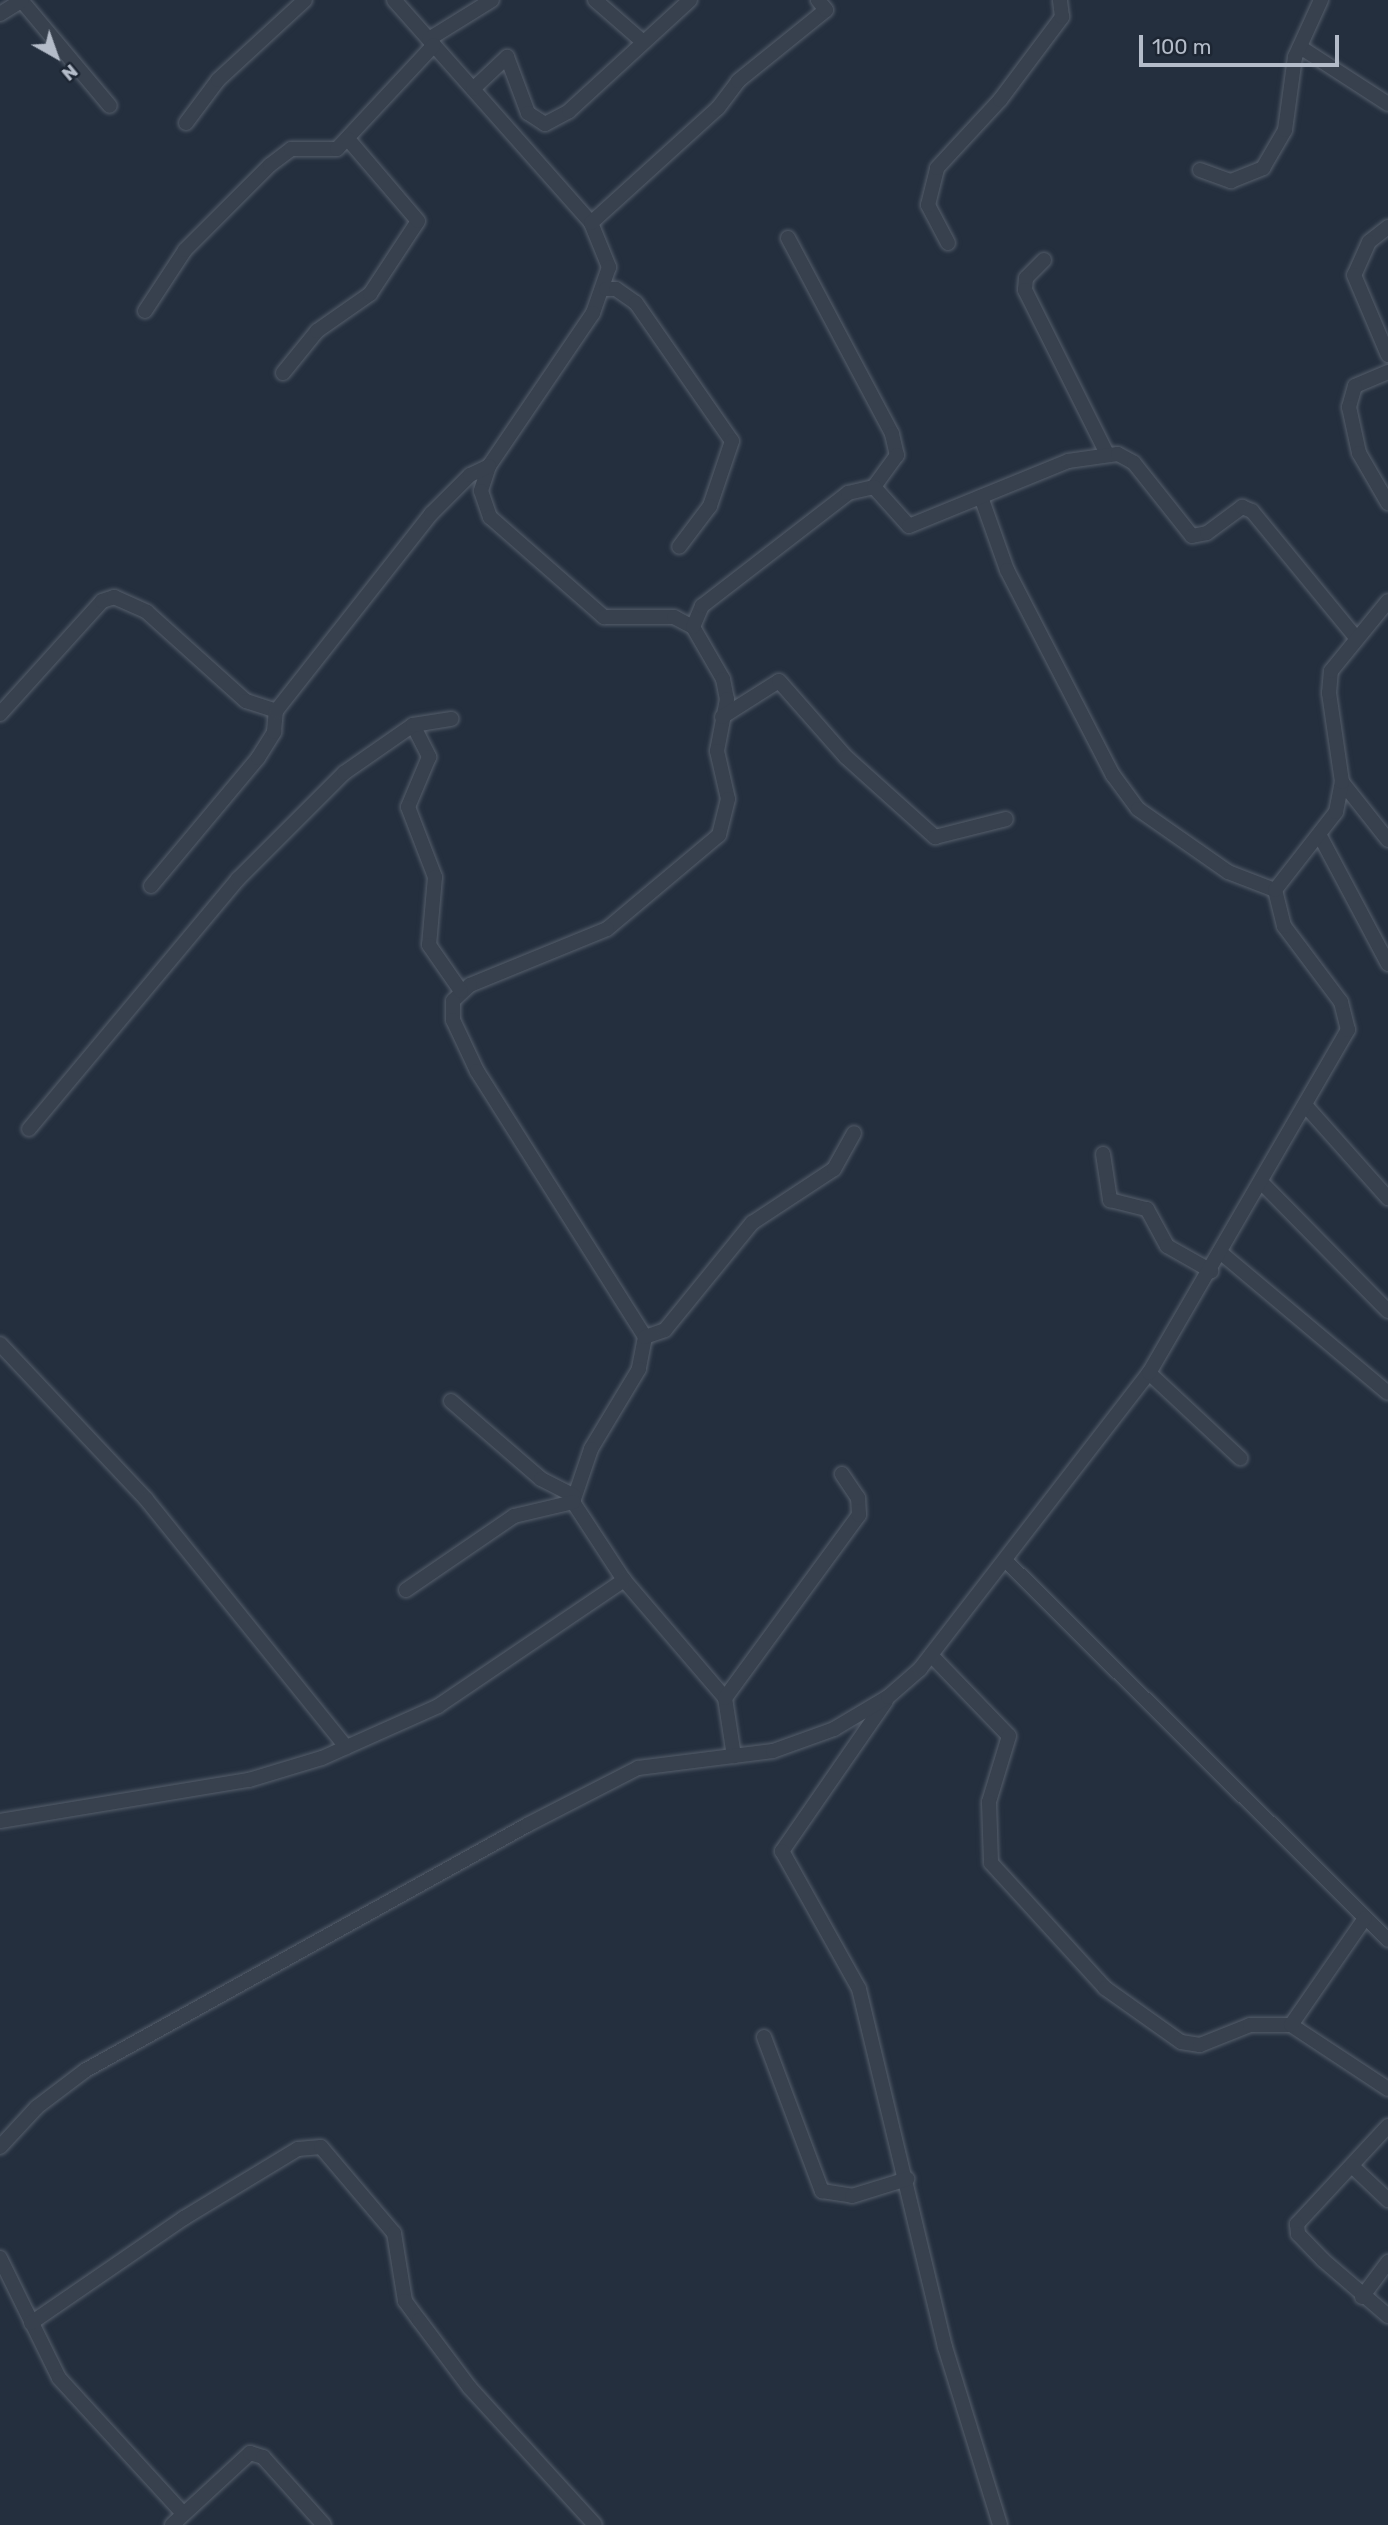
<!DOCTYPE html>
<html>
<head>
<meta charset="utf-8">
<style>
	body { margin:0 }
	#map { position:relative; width:1388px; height:2525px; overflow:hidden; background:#242f3e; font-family:Rubik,sans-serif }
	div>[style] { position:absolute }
	.roads { filter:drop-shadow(0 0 2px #565f6c) drop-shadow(0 0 2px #565f6c) }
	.minor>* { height:14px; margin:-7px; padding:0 7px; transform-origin:7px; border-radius:7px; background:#38414e }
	span { translate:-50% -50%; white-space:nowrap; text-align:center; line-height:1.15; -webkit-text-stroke:6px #1d2633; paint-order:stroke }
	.north { position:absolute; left:21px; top:21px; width:70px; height:70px; -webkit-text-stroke:5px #1d2633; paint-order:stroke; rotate:140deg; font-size:19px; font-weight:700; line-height:28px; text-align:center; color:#b4bcc9 }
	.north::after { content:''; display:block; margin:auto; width:24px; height:32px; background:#b4bcc9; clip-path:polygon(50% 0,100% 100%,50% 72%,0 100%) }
	.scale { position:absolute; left:1139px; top:35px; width:200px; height:32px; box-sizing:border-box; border:4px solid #b4bcc9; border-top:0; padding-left:9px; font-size:21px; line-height:24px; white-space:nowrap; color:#b4bcc9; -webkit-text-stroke:5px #1d2633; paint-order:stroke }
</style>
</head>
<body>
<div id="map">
	<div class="roads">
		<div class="minor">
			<i style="left:21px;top:0;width:138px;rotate:50deg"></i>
			<i style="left:394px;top:0;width:298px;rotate:48.5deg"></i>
			<i style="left:591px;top:223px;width:48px;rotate:67.8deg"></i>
			<i style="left:609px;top:267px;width:49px;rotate:109.2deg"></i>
			<i style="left:593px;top:313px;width:185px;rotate:124.2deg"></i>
			<i style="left:489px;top:466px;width:26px;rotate:108deg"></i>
			<i style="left:481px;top:491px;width:28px;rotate:71deg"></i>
			<i style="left:490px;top:517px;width:152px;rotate:41.3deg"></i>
			<i style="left:604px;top:617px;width:70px"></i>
			<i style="left:674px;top:617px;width:21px;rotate:28deg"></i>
			<i style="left:693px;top:627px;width:60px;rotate:60deg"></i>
			<i style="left:723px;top:679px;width:20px;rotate:79deg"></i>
			<i style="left:727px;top:699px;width:53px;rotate:100.9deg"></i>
			<i style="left:717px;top:751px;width:49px;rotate:77.1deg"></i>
			<i style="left:728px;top:799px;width:37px;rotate:104deg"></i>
			<i style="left:719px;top:835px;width:146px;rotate:140deg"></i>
			<i style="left:607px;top:929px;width:148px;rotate:157.8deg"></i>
			<i style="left:470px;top:985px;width:23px;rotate:137deg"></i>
			<i style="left:453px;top:1001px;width:19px;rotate:90deg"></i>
			<i style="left:453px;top:1020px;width:56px;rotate:64.8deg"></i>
			<i style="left:477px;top:1071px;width:315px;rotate:57.7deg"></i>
			<i style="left:645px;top:1337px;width:33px;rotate:101deg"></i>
			<i style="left:639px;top:1369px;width:93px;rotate:121deg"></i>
			<i style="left:591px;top:1449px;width:56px;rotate:108.8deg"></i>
			<i style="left:573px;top:1502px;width:93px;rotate:56.8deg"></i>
			<i style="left:624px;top:1580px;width:155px;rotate:49.4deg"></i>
			<i style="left:725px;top:1698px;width:59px;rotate:81.2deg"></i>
			<i style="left:595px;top:0;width:62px;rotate:41.1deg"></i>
			<i style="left:0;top:14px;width:26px;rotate:-32deg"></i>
			<i style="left:429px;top:39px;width:74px;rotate:-31.8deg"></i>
			<i style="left:1300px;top:47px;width:105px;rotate:32.9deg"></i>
			<i style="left:473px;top:89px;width:47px;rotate:-43.3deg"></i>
			<i style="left:507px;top:57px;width:60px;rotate:69.4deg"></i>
			<i style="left:528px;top:113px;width:20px;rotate:33deg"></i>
			<i style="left:545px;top:124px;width:27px;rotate:-28deg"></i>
			<i style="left:569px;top:111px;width:164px;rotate:-42.5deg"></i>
			<i style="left:186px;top:123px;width:54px;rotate:-53.3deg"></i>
			<i style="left:218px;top:80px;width:118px;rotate:-42.6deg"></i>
			<i style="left:1200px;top:170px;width:33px;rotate:20deg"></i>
			<i style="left:1231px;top:181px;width:35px;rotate:-22deg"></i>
			<i style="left:1263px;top:168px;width:44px;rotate:-59.9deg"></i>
			<i style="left:1285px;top:130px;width:74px;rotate:-82.2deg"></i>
			<i style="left:1295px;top:57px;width:63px;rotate:-65.5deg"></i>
			<i style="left:591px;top:223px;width:171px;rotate:-42.2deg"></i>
			<i style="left:718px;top:108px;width:34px;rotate:-53deg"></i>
			<i style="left:738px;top:81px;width:113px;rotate:-38.9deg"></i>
			<i style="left:826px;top:10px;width:13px;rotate:-129deg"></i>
			<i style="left:1388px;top:227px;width:24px;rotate:142deg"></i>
			<i style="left:1369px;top:242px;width:36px;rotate:114deg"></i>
			<i style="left:1354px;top:275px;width:87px;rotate:67deg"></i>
			<i style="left:788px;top:238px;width:222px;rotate:62deg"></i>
			<i style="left:892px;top:434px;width:22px;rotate:77deg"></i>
			<i style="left:897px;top:455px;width:39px;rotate:126deg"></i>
			<i style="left:948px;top:243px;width:43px;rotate:-117.8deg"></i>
			<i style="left:928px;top:205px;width:38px;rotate:-76deg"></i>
			<i style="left:937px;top:168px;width:93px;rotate:-47.2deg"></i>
			<i style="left:1000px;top:100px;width:104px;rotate:-53.2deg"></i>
			<i style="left:1062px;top:17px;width:17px;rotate:-97deg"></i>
			<i style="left:1044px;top:260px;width:25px;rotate:135deg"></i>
			<i style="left:1026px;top:278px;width:12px;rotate:95deg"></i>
			<i style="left:1025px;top:290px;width:183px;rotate:63.4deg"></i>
			<i style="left:606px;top:289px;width:10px"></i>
			<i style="left:616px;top:289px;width:24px;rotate:35deg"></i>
			<i style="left:636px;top:303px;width:168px;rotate:55.2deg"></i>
			<i style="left:732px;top:441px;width:69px;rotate:108.7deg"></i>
			<i style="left:710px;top:506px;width:51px;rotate:127.1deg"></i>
			<i style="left:145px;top:311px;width:73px;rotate:-56.7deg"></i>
			<i style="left:185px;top:250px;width:120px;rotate:-45deg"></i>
			<i style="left:270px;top:165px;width:26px;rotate:-37deg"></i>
			<i style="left:291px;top:149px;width:46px"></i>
			<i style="left:337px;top:149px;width:142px;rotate:-47deg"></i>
			<i style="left:1388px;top:372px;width:36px;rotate:157deg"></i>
			<i style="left:1355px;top:386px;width:22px;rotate:106deg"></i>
			<i style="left:1349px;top:407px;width:47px;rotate:77.7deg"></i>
			<i style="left:1359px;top:453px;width:58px;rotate:59.9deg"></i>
			<i style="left:283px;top:373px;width:54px;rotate:-51deg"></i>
			<i style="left:317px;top:331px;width:65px;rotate:-34.9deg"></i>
			<i style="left:370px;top:294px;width:87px;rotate:-56.7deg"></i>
			<i style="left:418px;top:221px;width:108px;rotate:-130.5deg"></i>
			<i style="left:981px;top:497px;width:77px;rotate:70.4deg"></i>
			<i style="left:1007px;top:570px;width:231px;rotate:62.7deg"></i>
			<i style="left:1113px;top:775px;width:42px;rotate:53.7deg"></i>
			<i style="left:1138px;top:809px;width:110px;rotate:35deg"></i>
			<i style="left:1228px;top:872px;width:50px;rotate:21deg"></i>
			<i style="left:693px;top:627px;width:23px;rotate:-67deg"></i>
			<i style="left:702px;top:606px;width:185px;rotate:-37.7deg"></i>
			<i style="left:848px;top:493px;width:27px;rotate:-13deg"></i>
			<i style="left:874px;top:487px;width:52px;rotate:48.1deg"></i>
			<i style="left:909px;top:526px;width:172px;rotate:-22.2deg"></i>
			<i style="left:1068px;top:461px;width:50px;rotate:-8deg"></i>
			<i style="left:1118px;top:454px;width:18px;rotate:29deg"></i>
			<i style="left:1134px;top:463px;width:93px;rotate:51.5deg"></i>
			<i style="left:1192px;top:536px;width:15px;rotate:-11deg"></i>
			<i style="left:1207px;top:533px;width:44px;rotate:-36.6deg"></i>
			<i style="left:1242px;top:507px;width:11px;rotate:22deg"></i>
			<i style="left:1252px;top:511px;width:161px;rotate:50.6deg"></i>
			<i style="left:0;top:714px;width:152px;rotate:-47.9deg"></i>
			<i style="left:102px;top:601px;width:13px;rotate:-18deg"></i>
			<i style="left:114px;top:597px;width:36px;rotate:24deg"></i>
			<i style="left:147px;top:612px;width:133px;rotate:42deg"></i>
			<i style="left:246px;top:701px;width:32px;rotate:18deg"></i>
			<i style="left:722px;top:717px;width:67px;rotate:-32.3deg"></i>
			<i style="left:779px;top:681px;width:101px;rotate:48.6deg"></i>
			<i style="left:846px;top:757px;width:120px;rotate:42deg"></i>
			<i style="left:935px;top:837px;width:73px;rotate:-14.2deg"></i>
			<i style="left:413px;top:725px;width:36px;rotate:63deg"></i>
			<i style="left:429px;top:757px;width:54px;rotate:112.8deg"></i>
			<i style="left:408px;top:807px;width:75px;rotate:68.9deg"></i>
			<i style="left:435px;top:877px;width:68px;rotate:95deg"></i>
			<i style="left:429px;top:945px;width:56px;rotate:55.2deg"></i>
			<i style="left:1342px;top:782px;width:74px;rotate:51.6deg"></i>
			<i style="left:1320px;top:836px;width:145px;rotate:62deg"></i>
			<i style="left:151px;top:886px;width:167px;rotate:-50.1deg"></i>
			<i style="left:258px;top:758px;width:31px;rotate:-58deg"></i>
			<i style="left:274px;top:732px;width:21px;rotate:-85deg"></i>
			<i style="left:276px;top:711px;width:251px;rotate:-51.8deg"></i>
			<i style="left:431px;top:514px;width:55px;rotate:-45deg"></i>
			<i style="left:470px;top:475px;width:21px;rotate:-25deg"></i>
			<i style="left:1305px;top:1105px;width:125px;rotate:48.3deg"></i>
			<i style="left:29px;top:1129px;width:326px;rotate:-50.1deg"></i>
			<i style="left:238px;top:879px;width:150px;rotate:-45deg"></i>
			<i style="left:344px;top:773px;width:84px;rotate:-34.8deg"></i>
			<i style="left:413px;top:725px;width:39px;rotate:-9deg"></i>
			<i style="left:1103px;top:1154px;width:47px;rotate:81.3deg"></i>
			<i style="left:1110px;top:1200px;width:38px;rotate:14deg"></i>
			<i style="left:1147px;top:1209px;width:42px;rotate:61.6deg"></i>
			<i style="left:1167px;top:1246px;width:51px;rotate:29.6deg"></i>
			<i style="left:1263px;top:1184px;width:178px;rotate:45.5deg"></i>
			<i style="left:1220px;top:1252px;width:219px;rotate:40deg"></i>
			<i style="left:645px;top:1337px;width:21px;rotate:-19deg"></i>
			<i style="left:665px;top:1330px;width:138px;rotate:-50.9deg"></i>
			<i style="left:752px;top:1223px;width:98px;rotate:-33.4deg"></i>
			<i style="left:834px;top:1169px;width:41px;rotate:-60.9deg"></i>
			<i style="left:0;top:1344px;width:213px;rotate:46.7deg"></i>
			<i style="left:146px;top:1499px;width:319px;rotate:51.1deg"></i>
			<i style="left:1149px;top:1373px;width:125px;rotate:43deg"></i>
			<i style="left:451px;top:1401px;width:119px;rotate:40.9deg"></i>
			<i style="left:541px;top:1479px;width:37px;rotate:27deg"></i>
			<i style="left:1006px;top:1561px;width:538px;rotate:44.77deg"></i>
			<i style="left:406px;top:1590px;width:131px;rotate:-34.4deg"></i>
			<i style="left:514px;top:1516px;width:61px;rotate:-13.3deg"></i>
			<i style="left:931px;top:1655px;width:112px;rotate:46.1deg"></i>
			<i style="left:1009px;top:1736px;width:69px;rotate:106.9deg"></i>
			<i style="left:989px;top:1802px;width:61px;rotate:88.1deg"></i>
			<i style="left:991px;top:1863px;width:169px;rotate:47.6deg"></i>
			<i style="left:1105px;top:1988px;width:93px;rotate:35.4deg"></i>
			<i style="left:1181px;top:2042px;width:19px;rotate:9deg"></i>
			<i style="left:1200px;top:2045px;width:54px;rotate:-21.8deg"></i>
			<i style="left:1250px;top:2025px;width:41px"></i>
			<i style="left:1291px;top:2025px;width:116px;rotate:33.4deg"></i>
			<i style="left:725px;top:1698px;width:227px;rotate:-53.8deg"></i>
			<i style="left:859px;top:1515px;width:17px;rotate:-93deg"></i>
			<i style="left:858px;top:1498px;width:29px;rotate:-124deg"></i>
			<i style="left:886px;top:1701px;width:183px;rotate:124.7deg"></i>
			<i style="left:782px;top:1851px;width:158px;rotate:60.8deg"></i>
			<i style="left:859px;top:1989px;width:368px;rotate:76.5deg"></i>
			<i style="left:945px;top:2347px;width:186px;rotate:72.8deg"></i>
			<i style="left:0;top:1821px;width:252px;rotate:-9.4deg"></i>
			<i style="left:249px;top:1780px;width:76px;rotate:-16.8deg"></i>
			<i style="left:322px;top:1758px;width:127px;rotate:-24.1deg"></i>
			<i style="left:438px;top:1706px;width:225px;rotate:-34.1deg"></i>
			<i style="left:1291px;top:2025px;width:130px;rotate:-55.3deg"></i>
			<i style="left:764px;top:2037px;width:165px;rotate:69.4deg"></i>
			<i style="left:822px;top:2191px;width:30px;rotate:9deg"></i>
			<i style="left:852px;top:2196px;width:58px;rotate:-17.2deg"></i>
			<i style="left:1388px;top:2126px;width:134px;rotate:132.9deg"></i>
			<i style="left:1297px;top:2224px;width:10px;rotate:84deg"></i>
			<i style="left:1298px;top:2234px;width:36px;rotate:46deg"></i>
			<i style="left:1323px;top:2260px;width:86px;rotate:40.7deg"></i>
			<i style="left:0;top:2147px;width:54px;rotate:-47.2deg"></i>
			<i style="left:37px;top:2107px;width:61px;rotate:-37.1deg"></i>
			<i style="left:86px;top:2070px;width:504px;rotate:-29.05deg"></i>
			<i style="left:527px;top:1825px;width:125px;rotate:-27.2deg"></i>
			<i style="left:638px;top:1768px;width:136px;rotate:-7.2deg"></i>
			<i style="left:773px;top:1751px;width:65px;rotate:-19.8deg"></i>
			<i style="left:834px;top:1729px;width:63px;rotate:-30.7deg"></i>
			<i style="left:888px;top:1697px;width:43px;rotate:-41.2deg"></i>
			<i style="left:920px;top:1669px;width:374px;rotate:-52.3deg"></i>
			<i style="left:1149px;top:1373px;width:397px;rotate:-59.9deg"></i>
			<i style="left:1348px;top:1030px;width:29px;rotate:-104deg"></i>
			<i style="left:1341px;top:1002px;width:95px;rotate:-126.9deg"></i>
			<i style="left:1284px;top:926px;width:37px;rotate:-104deg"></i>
			<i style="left:1275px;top:890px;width:99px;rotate:-52deg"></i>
			<i style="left:1336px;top:812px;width:31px;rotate:-79deg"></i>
			<i style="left:1342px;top:782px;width:90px;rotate:-98.3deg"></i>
			<i style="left:1329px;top:693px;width:22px;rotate:-85deg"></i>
			<i style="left:1331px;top:671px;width:90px;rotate:-50.8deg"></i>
			<i style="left:1352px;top:2166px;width:50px;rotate:43.4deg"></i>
			<i style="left:0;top:2258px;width:134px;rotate:63.8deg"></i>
			<i style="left:59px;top:2378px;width:182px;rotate:47.5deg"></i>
			<i style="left:1362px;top:2297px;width:44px;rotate:-53.4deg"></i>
			<i style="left:31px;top:2323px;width:186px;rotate:-34.5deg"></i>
			<i style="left:184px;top:2218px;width:133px;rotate:-31.2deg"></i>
			<i style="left:298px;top:2149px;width:23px;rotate:-5deg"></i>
			<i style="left:321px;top:2147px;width:113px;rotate:49.7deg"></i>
			<i style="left:394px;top:2233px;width:69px;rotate:80.8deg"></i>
			<i style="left:405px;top:2301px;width:24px;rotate:54deg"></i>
			<i style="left:419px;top:2320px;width:85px;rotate:53.1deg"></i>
			<i style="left:470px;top:2388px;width:185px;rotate:47.6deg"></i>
			<i style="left:172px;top:2525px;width:106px;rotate:-42.7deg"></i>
			<i style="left:250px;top:2453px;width:14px;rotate:17deg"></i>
			<i style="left:263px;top:2457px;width:91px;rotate:48.1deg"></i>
		</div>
	</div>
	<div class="north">N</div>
	<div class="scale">100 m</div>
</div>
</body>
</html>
